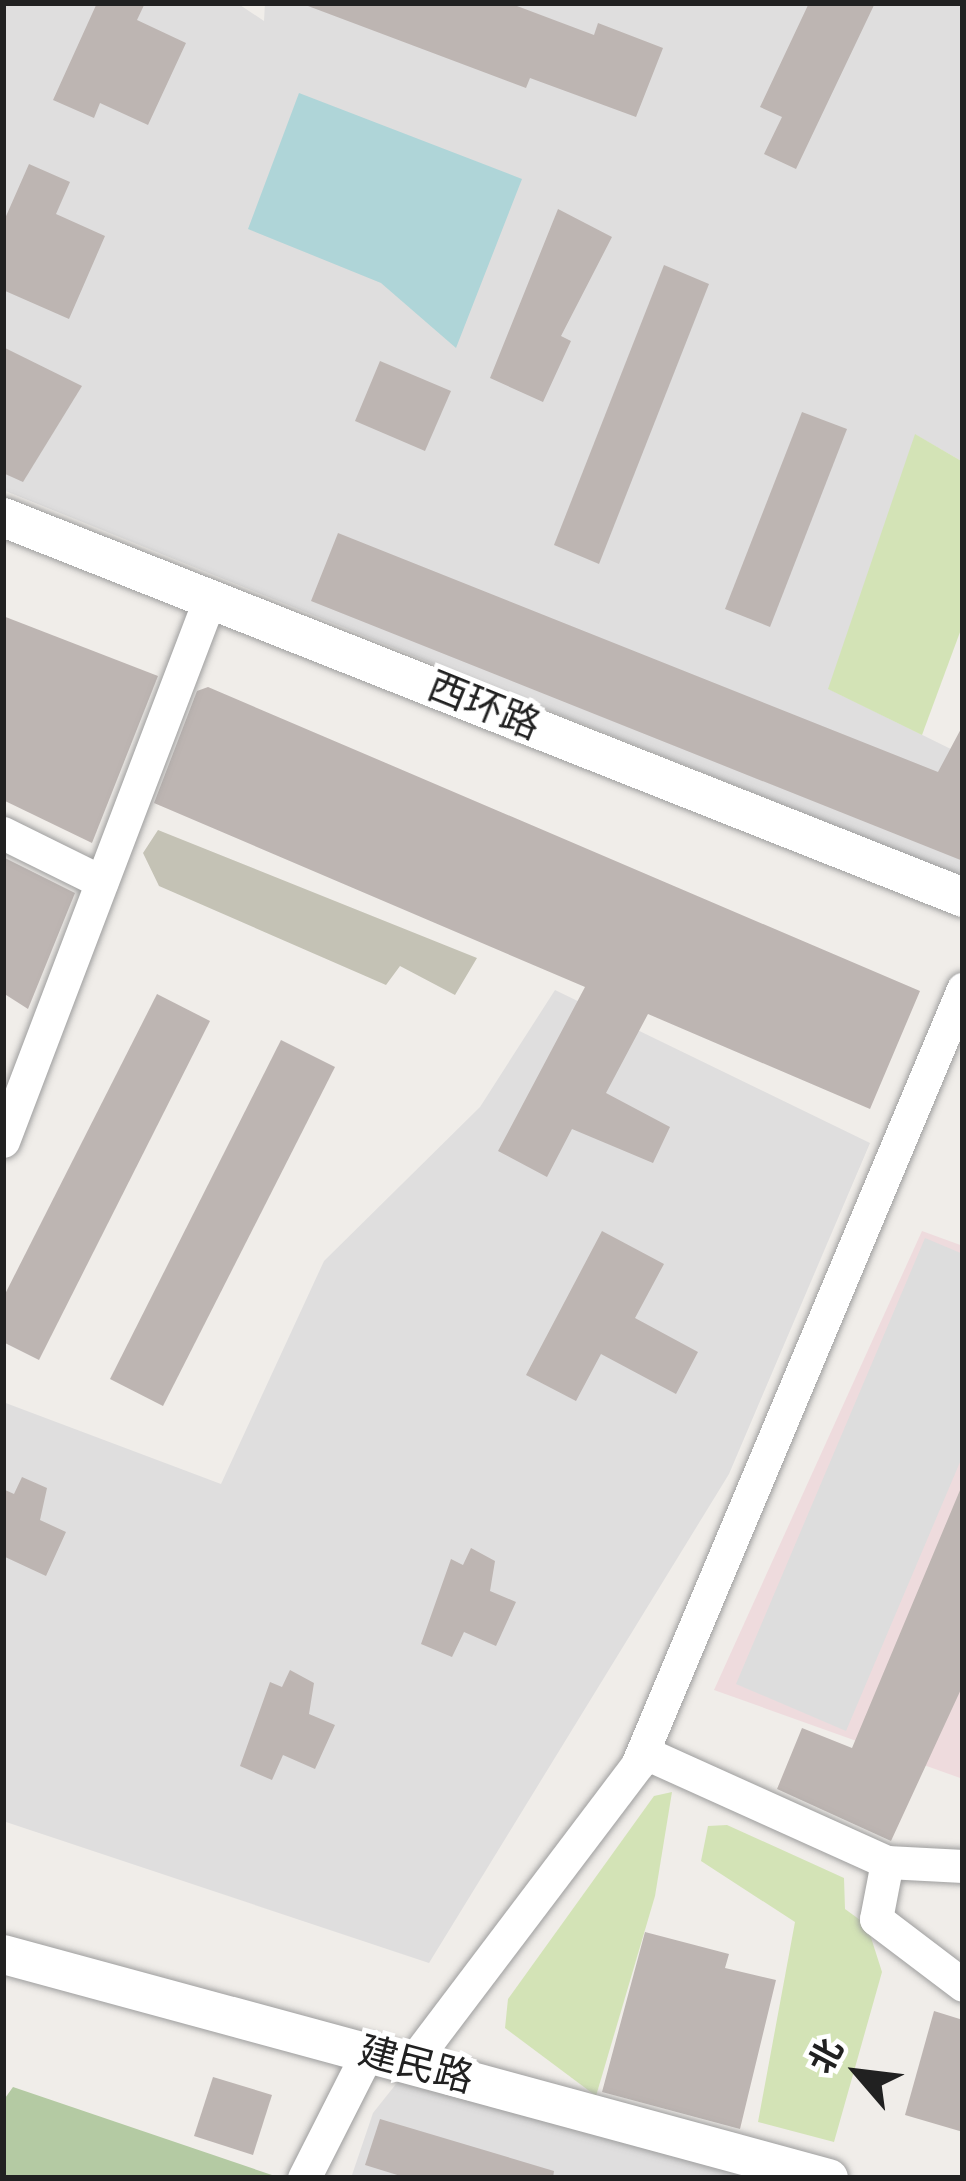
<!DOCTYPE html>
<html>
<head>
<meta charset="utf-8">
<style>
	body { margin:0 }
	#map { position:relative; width:966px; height:2181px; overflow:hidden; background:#f0ede9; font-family:"Fira Sans","Noto Sans SC",sans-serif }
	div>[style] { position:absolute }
	.residential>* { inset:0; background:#dfdede }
	.commercial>* { inset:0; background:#eedbdd }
	.construction>* { inset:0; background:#c4c2b5 }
	.grass>* { inset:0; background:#d3e3b6 }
	.forest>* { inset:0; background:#b4caa3 }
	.parking>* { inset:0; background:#ddd }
	.water>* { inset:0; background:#afd5d8 }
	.building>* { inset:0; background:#bdb5b2 }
	.roads { filter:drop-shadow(0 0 3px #9e9e9e) drop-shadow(0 0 3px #9e9e9e) }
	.minor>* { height:33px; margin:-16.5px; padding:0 16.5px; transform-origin:16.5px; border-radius:16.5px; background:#fff }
	.tertiary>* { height:39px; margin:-19.5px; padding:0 19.5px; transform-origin:19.5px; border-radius:19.5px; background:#fff }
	span { translate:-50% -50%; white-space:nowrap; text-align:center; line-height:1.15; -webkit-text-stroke:10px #fff; paint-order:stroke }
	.street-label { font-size:39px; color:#212121 }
	.frame { position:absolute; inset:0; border:6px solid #212121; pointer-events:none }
	.north { position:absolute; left:798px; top:2013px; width:120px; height:120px; -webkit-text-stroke:9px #fff; paint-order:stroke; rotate:298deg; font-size:33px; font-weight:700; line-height:48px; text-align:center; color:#212121 }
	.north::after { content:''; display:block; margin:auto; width:42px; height:54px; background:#212121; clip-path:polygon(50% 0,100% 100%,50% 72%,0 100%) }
</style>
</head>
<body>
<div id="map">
	<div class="residential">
		<i style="clip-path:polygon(3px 3px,237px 3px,264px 21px,265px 3px,963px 3px,963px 462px,916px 435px,829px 689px,963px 755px,963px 877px,3px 490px)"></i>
		<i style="clip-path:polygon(555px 990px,870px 1143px,729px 1474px,429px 1963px,3px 1821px,3px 1402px,221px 1484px,324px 1261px,480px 1107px)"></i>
		<i style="clip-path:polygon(404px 2074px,760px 2178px,351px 2178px,373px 2113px)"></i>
	</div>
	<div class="commercial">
		<i style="clip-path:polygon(922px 1231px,963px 1246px,963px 1779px,714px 1690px)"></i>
	</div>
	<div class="construction">
		<i style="clip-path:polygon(158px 830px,477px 958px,455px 995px,400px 966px,386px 985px,159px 886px,143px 853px)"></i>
	</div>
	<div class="grass">
		<i style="clip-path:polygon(915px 434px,963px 462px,963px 624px,922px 735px,828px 689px)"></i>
		<i style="clip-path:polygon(672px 1792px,655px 1896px,596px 2096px,505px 2028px,508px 1999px,654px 1796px)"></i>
		<i style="clip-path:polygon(727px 1825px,844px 1878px,845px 1909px,867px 1925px,882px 1972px,834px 2142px,758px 2122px,795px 1922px,701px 1861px,708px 1826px)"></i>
	</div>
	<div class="forest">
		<i style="clip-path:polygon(13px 2087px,272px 2175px,3px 2178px,3px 2101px)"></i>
	</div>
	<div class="parking">
		<i style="clip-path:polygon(925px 1238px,963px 1254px,963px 1455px,846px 1731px,736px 1684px)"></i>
	</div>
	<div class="water">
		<i style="clip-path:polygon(299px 93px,522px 179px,456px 348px,381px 283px,248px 229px)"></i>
	</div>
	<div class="building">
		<i style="clip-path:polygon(97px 3px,145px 3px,137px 20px,186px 43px,148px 125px,100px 103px,94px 118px,53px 100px)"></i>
		<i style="clip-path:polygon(509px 3px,594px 35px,598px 23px,663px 48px,636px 117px,530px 78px,526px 88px,308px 6px)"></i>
		<i style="clip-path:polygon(809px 3px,875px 3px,796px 169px,764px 154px,782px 117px,760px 107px)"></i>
		<i style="clip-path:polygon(29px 164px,70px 182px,56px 214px,105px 236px,69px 319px,3px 290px,3px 223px)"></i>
		<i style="clip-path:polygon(558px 209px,612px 237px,561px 336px,571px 341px,543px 402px,490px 378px)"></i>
		<i style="clip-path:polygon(664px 265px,709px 284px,599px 564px,554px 545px)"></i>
		<i style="clip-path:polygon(3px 347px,82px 386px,23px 482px,3px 473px)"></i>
		<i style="clip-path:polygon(380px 361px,451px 391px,425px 451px,355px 421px)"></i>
		<i style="clip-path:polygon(802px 412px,847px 429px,770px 627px,725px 609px)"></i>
		<i style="clip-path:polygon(338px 533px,938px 772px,963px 725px,963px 861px,311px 601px)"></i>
		<i style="clip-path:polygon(3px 616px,158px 676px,92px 843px,3px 800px)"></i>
		<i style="clip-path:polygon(208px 687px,920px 991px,870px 1109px,648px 1014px,606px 1093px,670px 1127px,653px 1163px,572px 1129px,547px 1177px,498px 1151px,585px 987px,154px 803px,197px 691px)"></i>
		<i style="clip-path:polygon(3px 857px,75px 893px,28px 1009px,3px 993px)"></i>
		<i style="clip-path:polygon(157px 994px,210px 1021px,39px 1360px,3px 1342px,3px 1298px)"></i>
		<i style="clip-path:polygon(281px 1040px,335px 1067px,163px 1406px,110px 1379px)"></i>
		<i style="clip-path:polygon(602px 1231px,664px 1264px,635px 1318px,698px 1352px,676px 1394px,601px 1354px,576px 1401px,526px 1375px)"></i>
		<i style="clip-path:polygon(22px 1477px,47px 1488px,40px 1520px,66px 1532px,46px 1576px,3px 1556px,3px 1489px,14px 1494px)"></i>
		<i style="clip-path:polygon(963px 1483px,963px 1685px,891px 1841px,777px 1789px,802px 1728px,852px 1748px)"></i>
		<i style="clip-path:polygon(471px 1548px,495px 1561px,490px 1591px,516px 1602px,496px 1646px,464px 1632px,452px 1657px,421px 1644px,451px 1559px,463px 1565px)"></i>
		<i style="clip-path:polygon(290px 1670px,314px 1683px,309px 1714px,335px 1725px,315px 1769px,283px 1755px,272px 1780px,240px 1766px,270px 1682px,282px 1687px)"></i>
		<i style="clip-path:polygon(645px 1932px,729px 1954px,725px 1968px,776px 1980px,740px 2129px,602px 2092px)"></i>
		<i style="clip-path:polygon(934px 2011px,963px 2020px,963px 2132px,905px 2115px)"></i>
		<i style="clip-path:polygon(213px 2077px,272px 2095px,253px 2155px,194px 2136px)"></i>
		<i style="clip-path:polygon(380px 2119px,554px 2171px,553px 2178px,407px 2178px,365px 2165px)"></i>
	</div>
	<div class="roads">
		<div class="minor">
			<i style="left:3px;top:833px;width:110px;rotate:26.3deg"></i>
			<i style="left:3px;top:1141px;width:581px;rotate:-69.13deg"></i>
			<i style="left:643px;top:1752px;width:268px;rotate:24.3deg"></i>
			<i style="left:887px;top:1862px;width:76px;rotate:3deg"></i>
			<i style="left:887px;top:1862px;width:58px;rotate:100.9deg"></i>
			<i style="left:876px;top:1919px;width:109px;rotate:37.2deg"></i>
			<i style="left:411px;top:2064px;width:375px;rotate:-52.9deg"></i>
			<i style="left:637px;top:1765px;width:842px;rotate:-67.21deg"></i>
			<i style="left:304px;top:2178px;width:141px;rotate:-63.1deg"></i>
		</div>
		<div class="tertiary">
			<i style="left:3px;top:517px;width:1032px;rotate:21.6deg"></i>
			<i style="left:3px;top:1954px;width:855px;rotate:15.19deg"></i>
		</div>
	</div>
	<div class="street-label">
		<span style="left:484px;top:706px;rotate:22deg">西环路</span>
		<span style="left:416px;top:2065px;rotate:15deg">建民路</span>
	</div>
	<div class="frame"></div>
	<div class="north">北</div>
</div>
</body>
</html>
